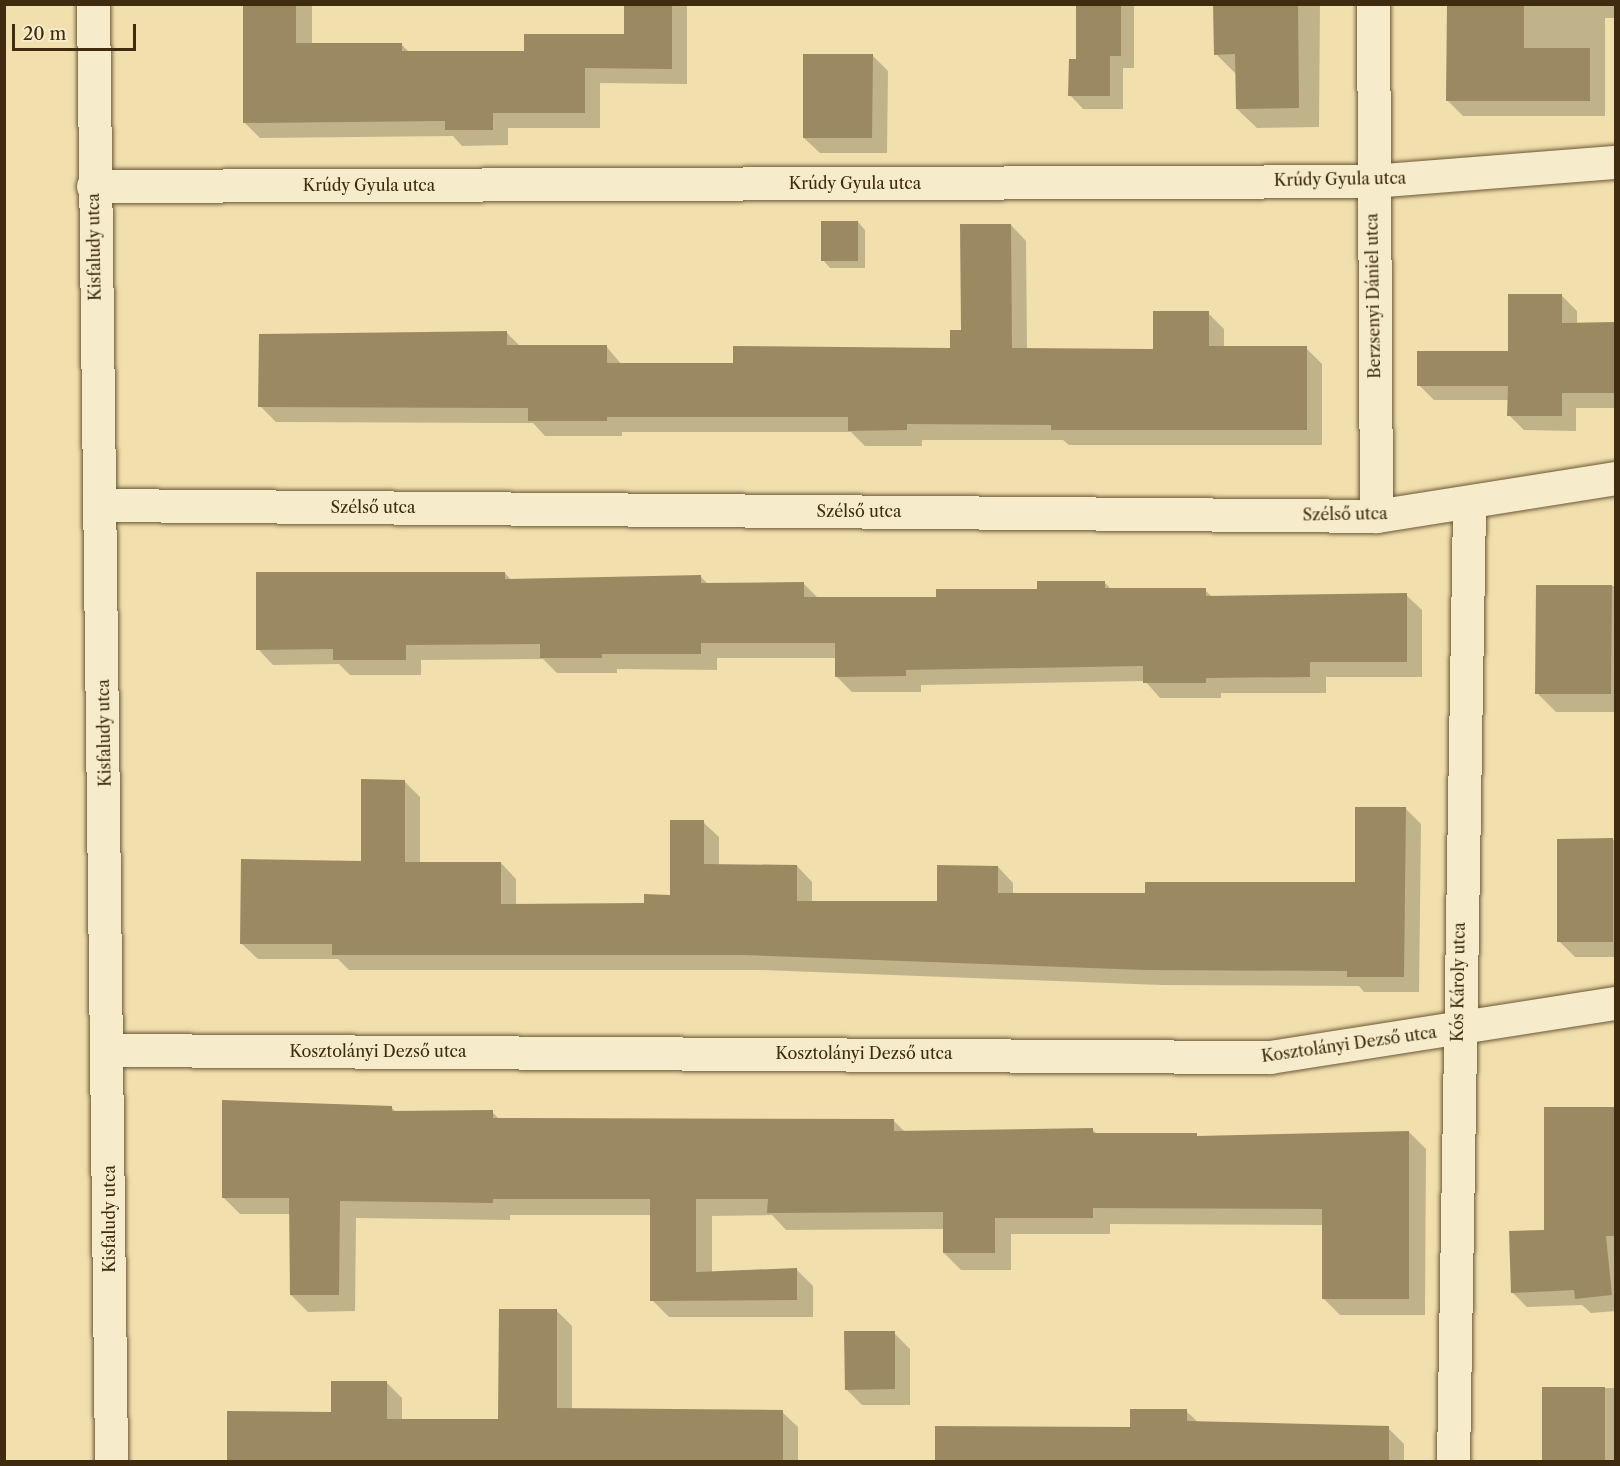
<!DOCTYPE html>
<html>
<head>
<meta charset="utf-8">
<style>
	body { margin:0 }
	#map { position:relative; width:1620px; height:1466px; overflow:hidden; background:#f1e0ad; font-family:"Libre Caslon Text",serif }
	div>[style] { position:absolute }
	.shadow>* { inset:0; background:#0003 }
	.building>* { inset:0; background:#9b8962 }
	.roads { filter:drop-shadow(0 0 2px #6b5837) drop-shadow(0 0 2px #6b5837) }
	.minor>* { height:33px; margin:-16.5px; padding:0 16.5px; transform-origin:16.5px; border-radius:16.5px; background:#f6ebca }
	span { translate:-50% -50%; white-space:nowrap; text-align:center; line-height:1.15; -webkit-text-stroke:6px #f6ebca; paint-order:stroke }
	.street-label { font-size:16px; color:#3e2b10 }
	.frame { position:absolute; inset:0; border:6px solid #3e2b10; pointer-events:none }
	.scale { position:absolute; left:12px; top:24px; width:124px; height:27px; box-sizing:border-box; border:3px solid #3e2b10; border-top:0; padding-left:8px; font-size:18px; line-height:21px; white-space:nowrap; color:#3e2b10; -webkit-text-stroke:4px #f6ebca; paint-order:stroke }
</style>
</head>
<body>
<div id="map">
	<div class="shadow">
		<i style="clip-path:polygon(244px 4px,312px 4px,312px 44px,401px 44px,410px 53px,525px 52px,625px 35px,625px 4px,687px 4px,687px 84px,600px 83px,600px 128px,508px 128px,508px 145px,462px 146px,453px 136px,260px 138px,244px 122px)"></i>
		<i style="clip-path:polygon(1077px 4px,1134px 4px,1134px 68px,1123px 68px,1123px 109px,1083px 109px,1070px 95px,1077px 60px)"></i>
		<i style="clip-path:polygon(1214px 4px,1320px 4px,1319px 127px,1257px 128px,1237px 109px,1236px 74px,1216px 54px)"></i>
		<i style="clip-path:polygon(1448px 4px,1616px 4px,1616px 18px,1605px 18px,1605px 116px,1463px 116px,1447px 100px)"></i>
		<i style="clip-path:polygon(872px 55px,888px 71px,887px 153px,820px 153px,804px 138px)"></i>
		<i style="clip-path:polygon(858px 222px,865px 230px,865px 268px,830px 268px,823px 260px)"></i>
		<i style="clip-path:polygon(1011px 225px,1026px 241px,1027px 349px,1154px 350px,1208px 313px,1224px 329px,1224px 348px,1306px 348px,1322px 364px,1322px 445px,1069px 445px,1063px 440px,922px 440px,922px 446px,865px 446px,851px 432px,622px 432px,622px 436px,545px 436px,533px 423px,276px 422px,260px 406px,506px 332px,520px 346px,606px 346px,622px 365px,735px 364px,952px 350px)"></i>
		<i style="clip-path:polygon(1562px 296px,1577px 311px,1577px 324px,1616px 324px,1616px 408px,1576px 408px,1576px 431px,1524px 430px,1509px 415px,1509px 400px,1434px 400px,1419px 385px,1509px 352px)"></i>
		<i style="clip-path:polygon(505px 573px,512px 581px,701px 577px,708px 584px,804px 584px,819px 599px,938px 599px,1104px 582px,1111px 589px,1205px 590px,1213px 598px,1406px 595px,1422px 610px,1422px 677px,1326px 677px,1326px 693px,1221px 693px,1221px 698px,1160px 698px,1145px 681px,921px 685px,921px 692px,852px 692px,836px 676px,836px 658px,717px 658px,717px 670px,617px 669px,617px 673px,557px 673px,543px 659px,421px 660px,421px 675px,350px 675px,339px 664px,273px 665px,258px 649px)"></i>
		<i style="clip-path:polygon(1537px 586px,1616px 586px,1616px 712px,1556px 712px,1537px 693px)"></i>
		<i style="clip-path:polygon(404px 781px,420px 797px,420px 863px,501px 863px,516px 879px,516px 905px,645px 904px,671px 896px,703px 822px,719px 837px,719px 866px,797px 866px,812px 882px,812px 902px,939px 902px,998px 867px,1013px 883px,1013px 895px,1147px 895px,1356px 884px,1405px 808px,1421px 824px,1419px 992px,1364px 992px,1359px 986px,1162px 985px,760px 970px,349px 970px,338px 959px,258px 959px,242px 944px,362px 862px)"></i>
		<i style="clip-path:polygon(1559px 840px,1616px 840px,1616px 957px,1575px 957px,1559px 941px)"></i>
		<i style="clip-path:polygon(391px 1107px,396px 1112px,492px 1112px,500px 1120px,893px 1120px,906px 1133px,1093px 1130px,1097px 1134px,1200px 1137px,1409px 1132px,1426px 1149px,1425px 1315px,1340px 1315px,1323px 1298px,1323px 1225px,1110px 1224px,1110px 1234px,1011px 1234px,1011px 1270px,961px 1270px,944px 1253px,945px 1229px,786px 1230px,772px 1215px,712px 1216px,712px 1273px,796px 1269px,813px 1286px,813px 1317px,669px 1317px,652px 1300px,651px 1215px,510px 1215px,510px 1220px,356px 1218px,355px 1311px,308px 1312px,291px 1295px,291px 1214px,240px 1214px,223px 1197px)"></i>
		<i style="clip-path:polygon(1616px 1108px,1616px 1311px,1591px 1313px,1582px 1305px,1527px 1307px,1513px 1293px)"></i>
		<i style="clip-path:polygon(556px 1310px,572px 1326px,572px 1410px,782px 1412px,798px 1427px,798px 1462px,229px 1462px,229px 1413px,333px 1413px,386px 1382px,402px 1398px,402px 1420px,500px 1420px)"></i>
		<i style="clip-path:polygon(894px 1333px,910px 1349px,910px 1405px,862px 1405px,846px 1389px)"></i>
		<i style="clip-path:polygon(1616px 1388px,1616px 1462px,1544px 1462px,1544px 1389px)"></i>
		<i style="clip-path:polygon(1186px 1411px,1199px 1423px,1388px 1428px,1404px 1444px,1404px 1462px,937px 1462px,936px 1428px,1131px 1429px)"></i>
	</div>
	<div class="building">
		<i style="clip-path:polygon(243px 4px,296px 4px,296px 43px,402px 43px,402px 51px,524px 51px,524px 34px,624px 34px,624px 4px,672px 4px,672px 69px,585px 68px,585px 113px,493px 113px,493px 130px,445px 130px,445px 121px,243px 123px)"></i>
		<i style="clip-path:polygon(1076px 4px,1121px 4px,1121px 56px,1110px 56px,1110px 96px,1068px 96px,1069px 59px,1076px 59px)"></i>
		<i style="clip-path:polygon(1213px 4px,1298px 4px,1299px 108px,1236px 109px,1235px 54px,1214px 55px)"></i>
		<i style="clip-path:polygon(1447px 4px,1524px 4px,1524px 48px,1590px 48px,1590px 101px,1446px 101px)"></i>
		<i style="clip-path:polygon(803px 54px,873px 54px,872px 138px,803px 138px)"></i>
		<i style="clip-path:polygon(821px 221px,858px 221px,858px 261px,821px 261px)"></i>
		<i style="clip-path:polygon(960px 224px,1011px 224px,1012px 348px,1153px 349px,1153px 311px,1209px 311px,1209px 346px,1307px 346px,1307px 430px,1051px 430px,1051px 425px,907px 424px,907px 430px,848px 431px,848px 417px,607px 417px,607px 421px,528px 421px,528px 408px,258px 407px,259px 334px,507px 331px,507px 345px,607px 345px,607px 363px,733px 363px,733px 346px,950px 348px,950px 330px,961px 330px)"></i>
		<i style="clip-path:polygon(1508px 294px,1562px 294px,1562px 323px,1616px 322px,1616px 393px,1562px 393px,1562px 416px,1507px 416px,1508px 386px,1417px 386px,1417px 351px,1508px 351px)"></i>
		<i style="clip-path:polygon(256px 572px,505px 572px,505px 579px,701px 575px,701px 583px,804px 582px,804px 597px,936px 597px,936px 589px,1037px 589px,1037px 581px,1105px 581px,1105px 588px,1206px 588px,1206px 596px,1407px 593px,1407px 662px,1310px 662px,1310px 677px,1206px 678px,1206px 683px,1143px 683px,1143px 666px,906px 670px,906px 676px,835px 677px,835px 643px,701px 643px,701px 654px,602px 654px,602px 658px,540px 658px,540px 644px,406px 645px,406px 660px,333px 660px,333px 649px,256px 650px)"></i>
		<i style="clip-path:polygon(1536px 585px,1612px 585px,1611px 694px,1535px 694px)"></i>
		<i style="clip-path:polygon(361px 779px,405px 780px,405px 862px,501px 862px,501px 904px,644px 903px,644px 894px,670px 895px,670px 820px,704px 820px,704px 864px,797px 865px,797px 901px,937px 901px,937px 865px,998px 866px,998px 893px,1145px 893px,1145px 882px,1355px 882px,1355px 807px,1406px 807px,1404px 977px,1347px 977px,1347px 971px,1145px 970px,743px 955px,332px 955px,332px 944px,240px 944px,241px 859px,361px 861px)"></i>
		<i style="clip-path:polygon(1613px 838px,1613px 942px,1557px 942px,1557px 839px)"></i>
		<i style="clip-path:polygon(222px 1100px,392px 1106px,392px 1111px,493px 1110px,493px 1118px,894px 1119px,894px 1131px,1093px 1128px,1093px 1133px,1197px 1133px,1197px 1136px,1409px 1131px,1409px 1299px,1322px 1299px,1322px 1209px,1093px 1208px,1093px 1218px,995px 1218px,995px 1253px,943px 1253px,943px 1212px,767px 1213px,768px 1199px,696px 1199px,696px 1272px,797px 1268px,797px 1300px,650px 1301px,650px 1199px,493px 1199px,493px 1203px,340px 1201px,339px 1295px,290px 1295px,289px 1198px,222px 1198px)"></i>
		<i style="clip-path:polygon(1544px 1107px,1616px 1107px,1614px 1236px,1606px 1236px,1612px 1295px,1575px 1299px,1574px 1290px,1511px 1293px,1509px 1231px,1544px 1230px)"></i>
		<i style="clip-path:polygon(499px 1309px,557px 1309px,557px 1408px,783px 1410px,783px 1461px,227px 1461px,227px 1411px,331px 1412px,331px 1381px,387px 1381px,387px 1419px,498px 1419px)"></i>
		<i style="clip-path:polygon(844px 1331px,895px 1331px,895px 1389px,845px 1390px)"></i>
		<i style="clip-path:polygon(1542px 1387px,1605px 1387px,1605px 1461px,1542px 1461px)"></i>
		<i style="clip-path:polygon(1130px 1409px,1187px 1409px,1187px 1421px,1389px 1426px,1389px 1461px,935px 1461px,935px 1426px,1130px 1427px)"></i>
	</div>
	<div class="roads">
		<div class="minor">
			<i style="left:93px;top:4px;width:1458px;rotate:89.29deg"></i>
			<i style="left:1373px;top:4px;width:512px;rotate:89.66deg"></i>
			<i style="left:93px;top:186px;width:1279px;rotate:-0.22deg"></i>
			<i style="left:1372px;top:181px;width:245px;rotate:-4.5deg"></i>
			<i style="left:100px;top:505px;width:1276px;rotate:0.49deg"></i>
			<i style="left:1376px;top:516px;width:243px;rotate:-9deg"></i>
			<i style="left:108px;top:1050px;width:1162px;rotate:0.35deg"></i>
			<i style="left:1270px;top:1057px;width:350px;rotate:-8.9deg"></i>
			<i style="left:1453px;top:1462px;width:959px;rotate:-89.04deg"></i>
		</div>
	</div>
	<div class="street-label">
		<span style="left:1340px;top:179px;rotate:-1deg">Krúdy Gyula utca</span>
		<span style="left:855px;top:183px">Krúdy Gyula utca</span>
		<span style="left:369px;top:185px">Krúdy Gyula utca</span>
		<span style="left:94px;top:247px;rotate:-91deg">Kisfaludy utca</span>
		<span style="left:1373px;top:296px;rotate:-91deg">Berzsenyi Dániel utca</span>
		<span style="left:373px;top:507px">Szélső utca</span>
		<span style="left:859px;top:511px">Szélső utca</span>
		<span style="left:1345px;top:514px;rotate:-1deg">Szélső utca</span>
		<span style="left:104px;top:733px;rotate:-91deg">Kisfaludy utca</span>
		<span style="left:1458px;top:982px;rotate:-89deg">Kós Károly utca</span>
		<span style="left:1349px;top:1044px;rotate:-8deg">Kosztolányi Dezső utca</span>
		<span style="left:378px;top:1051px">Kosztolányi Dezső utca</span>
		<span style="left:864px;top:1053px">Kosztolányi Dezső utca</span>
		<span style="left:109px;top:1219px;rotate:-90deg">Kisfaludy utca</span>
	</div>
	<div class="frame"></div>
	<div class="scale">20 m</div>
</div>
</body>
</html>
